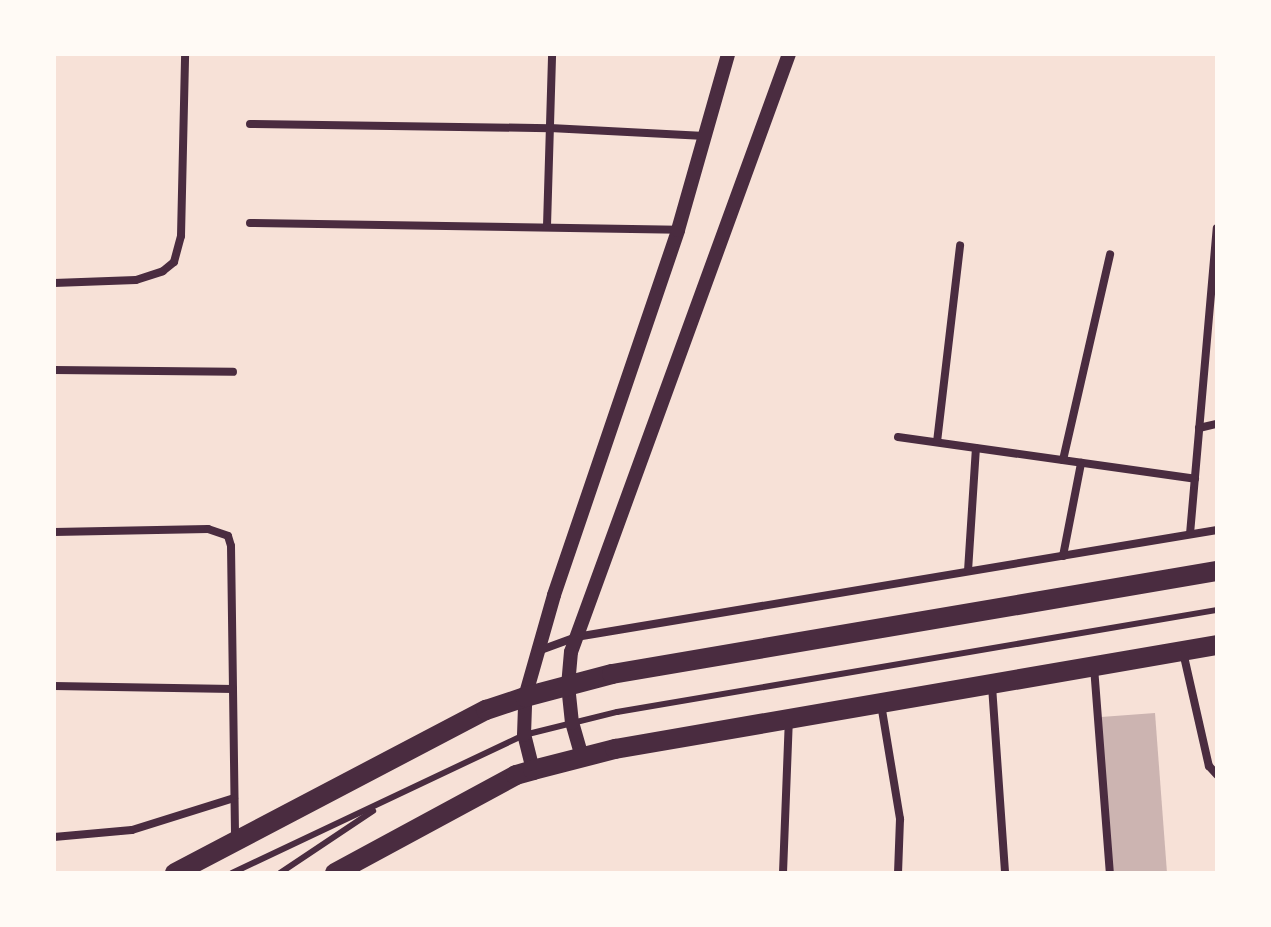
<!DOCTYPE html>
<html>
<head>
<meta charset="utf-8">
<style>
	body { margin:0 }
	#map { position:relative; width:1271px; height:927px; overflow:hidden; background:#f7e1d7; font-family:"Sofia Sans Condensed",sans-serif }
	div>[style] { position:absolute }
	.building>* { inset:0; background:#ccb4b1 }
	.service>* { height:6px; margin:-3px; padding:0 3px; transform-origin:3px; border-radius:3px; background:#4a2c40 }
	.minor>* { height:8px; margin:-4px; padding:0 4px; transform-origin:4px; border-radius:4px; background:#4a2c40 }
	.tertiary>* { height:14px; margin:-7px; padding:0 7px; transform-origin:7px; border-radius:7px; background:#4a2c40 }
	.primary>* { height:20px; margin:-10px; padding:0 10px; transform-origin:10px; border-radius:10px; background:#4a2c40 }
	span { translate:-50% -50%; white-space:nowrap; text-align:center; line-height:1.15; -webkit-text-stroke:7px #fffaf5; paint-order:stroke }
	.frame { position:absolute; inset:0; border:56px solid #fffaf5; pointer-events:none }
</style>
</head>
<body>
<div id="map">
	<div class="building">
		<i style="clip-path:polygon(1155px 713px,1167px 873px,1113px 873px,1101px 717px)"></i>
	</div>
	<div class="service">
		<i style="left:232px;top:873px;width:323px;rotate:-25.3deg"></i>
		<i style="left:524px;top:735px;width:96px;rotate:-13.9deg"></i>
		<i style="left:617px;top:712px;width:609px;rotate:-9.65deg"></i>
		<i style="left:280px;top:873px;width:112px;rotate:-33.7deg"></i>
	</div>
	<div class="minor">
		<i style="left:250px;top:124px;width:300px;rotate:0.8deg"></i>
		<i style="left:550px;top:128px;width:155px;rotate:3deg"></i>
		<i style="left:250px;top:223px;width:428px;rotate:0.9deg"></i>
		<i style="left:547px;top:226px;width:172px;rotate:-88.3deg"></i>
		<i style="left:54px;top:283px;width:82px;rotate:-2.1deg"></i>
		<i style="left:136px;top:280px;width:28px;rotate:-18deg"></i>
		<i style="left:163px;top:271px;width:14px;rotate:-39deg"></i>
		<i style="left:174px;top:262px;width:27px;rotate:-75deg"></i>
		<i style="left:181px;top:236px;width:182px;rotate:-88.7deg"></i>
		<i style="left:54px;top:370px;width:179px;rotate:0.6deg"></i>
		<i style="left:1199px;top:428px;width:18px;rotate:-13deg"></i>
		<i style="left:898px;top:437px;width:300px;rotate:8deg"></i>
		<i style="left:937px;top:442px;width:198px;rotate:-83.3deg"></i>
		<i style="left:1063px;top:460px;width:211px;rotate:-77.1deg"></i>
		<i style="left:54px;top:532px;width:154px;rotate:-1.1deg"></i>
		<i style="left:208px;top:529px;width:21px;rotate:19deg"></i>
		<i style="left:228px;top:536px;width:10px;rotate:73deg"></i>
		<i style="left:231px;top:546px;width:293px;rotate:89.2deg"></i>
		<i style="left:1190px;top:534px;width:307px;rotate:-85deg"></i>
		<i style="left:1063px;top:556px;width:95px;rotate:-79deg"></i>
		<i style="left:968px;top:571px;width:123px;rotate:-86.3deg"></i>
		<i style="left:538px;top:651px;width:40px;rotate:-20.2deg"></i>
		<i style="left:576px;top:637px;width:650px;rotate:-9.48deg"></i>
		<i style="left:1183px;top:652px;width:117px;rotate:77.2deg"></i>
		<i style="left:1209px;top:766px;width:12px;rotate:48deg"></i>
		<i style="left:1094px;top:667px;width:207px;rotate:85.6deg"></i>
		<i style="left:54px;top:686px;width:179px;rotate:1deg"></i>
		<i style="left:992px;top:686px;width:187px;rotate:86deg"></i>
		<i style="left:881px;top:704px;width:117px;rotate:80.6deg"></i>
		<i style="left:900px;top:819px;width:54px;rotate:92.1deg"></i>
		<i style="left:54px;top:837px;width:78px;rotate:-5.1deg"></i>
		<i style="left:132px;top:830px;width:107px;rotate:-17.4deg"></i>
		<i style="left:783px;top:873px;width:154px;rotate:-87.8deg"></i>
	</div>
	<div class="tertiary">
		<i style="left:582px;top:757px;width:35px;rotate:-106deg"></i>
		<i style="left:572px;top:723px;width:37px;rotate:-96deg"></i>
		<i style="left:568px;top:686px;width:34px;rotate:-85deg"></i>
		<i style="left:571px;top:652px;width:636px;rotate:-69.97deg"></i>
		<i style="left:533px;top:770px;width:36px;rotate:-104deg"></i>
		<i style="left:524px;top:735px;width:38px;rotate:-88deg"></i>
		<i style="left:525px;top:697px;width:106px;rotate:-74.1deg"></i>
		<i style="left:554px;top:595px;width:385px;rotate:-71.2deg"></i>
		<i style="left:678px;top:230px;width:183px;rotate:-74.1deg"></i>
	</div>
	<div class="primary">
		<i style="left:175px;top:873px;width:351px;rotate:-27.7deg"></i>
		<i style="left:486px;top:710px;width:41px;rotate:-18.4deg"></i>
		<i style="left:525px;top:697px;width:90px;rotate:-14.8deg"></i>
		<i style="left:612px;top:674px;width:614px;rotate:-9.66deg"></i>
		<i style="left:335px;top:873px;width:206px;rotate:-28.4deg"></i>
		<i style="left:516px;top:775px;width:18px;rotate:-16deg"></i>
		<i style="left:533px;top:770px;width:85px;rotate:-14.4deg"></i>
		<i style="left:615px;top:749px;width:611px;rotate:-9.8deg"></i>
	</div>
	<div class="frame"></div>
</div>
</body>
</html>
